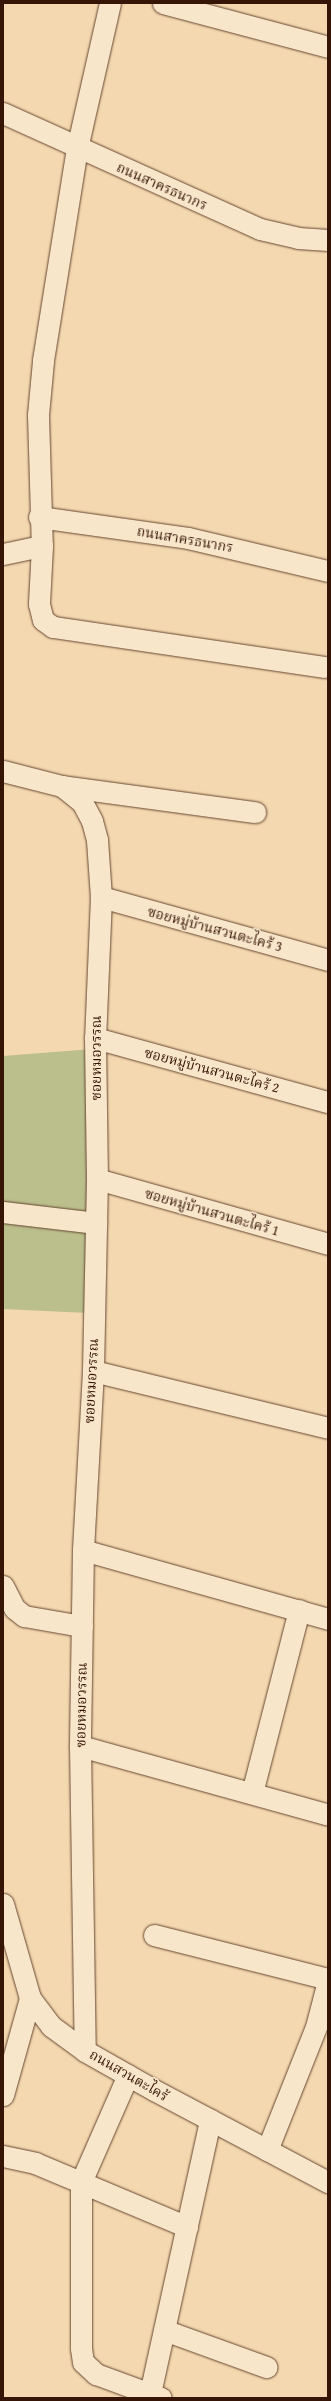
<!DOCTYPE html>
<html>
<head>
<meta charset="utf-8">
<style>
	body { margin:0 }
	#map { position:relative; width:331px; height:2401px; overflow:hidden; background:#f4d8af; font-family:"Gentium Book Plus","Noto Serif Thai",serif }
	div>[style] { position:absolute }
	.green>* { inset:0; background:#babf8c }
	.roads { filter:drop-shadow(0 0 1px #664630) drop-shadow(0 0 1px #664630) }
	.street>* { height:21px; margin:-10.5px; padding:0 10.5px; transform-origin:10.5px; border-radius:10.5px; background:#f8e6cb }
	span { translate:-50% -50%; white-space:nowrap; text-align:center; line-height:1.15; -webkit-text-stroke:3.5px #f8e6cb; paint-order:stroke }
	.street-label { font-size:14px; color:#371506 }
	.frame { position:absolute; inset:0; border:4px solid #371506; pointer-events:none }
</style>
</head>
<body>
<div id="map">
	<div class="green">
		<i style="clip-path:polygon(93px 1049px,88px 1313px,3px 1309px,3px 1056px)"></i>
	</div>
	<div class="roads">
		<div class="street">
			<i style="left:110px;top:3px;width:149px;rotate:102.8deg"></i>
			<i style="left:77px;top:148px;width:216px;rotate:99.1deg"></i>
			<i style="left:43px;top:361px;width:54px;rotate:95.3deg"></i>
			<i style="left:38px;top:415px;width:131px;rotate:88.3deg"></i>
			<i style="left:42px;top:546px;width:58px;rotate:93deg"></i>
			<i style="left:39px;top:604px;width:16px;rotate:76deg"></i>
			<i style="left:43px;top:620px;width:12px;rotate:35deg"></i>
			<i style="left:53px;top:627px;width:275px;rotate:8.4deg"></i>
			<i style="left:163px;top:3px;width:171px;rotate:14.9deg"></i>
			<i style="left:3px;top:113px;width:282px;rotate:24.3deg"></i>
			<i style="left:260px;top:229px;width:39px;rotate:13deg"></i>
			<i style="left:298px;top:238px;width:30px;rotate:4deg"></i>
			<i style="left:39px;top:517px;width:150px;rotate:8deg"></i>
			<i style="left:188px;top:538px;width:144px;rotate:13.3deg"></i>
			<i style="left:3px;top:554px;width:40px;rotate:-12deg"></i>
			<i style="left:3px;top:771px;width:61px;rotate:14.3deg"></i>
			<i style="left:62px;top:786px;width:26px;rotate:39deg"></i>
			<i style="left:82px;top:802px;width:21px;rotate:62deg"></i>
			<i style="left:92px;top:821px;width:20px;rotate:75deg"></i>
			<i style="left:97px;top:840px;width:57px;rotate:86deg"></i>
			<i style="left:101px;top:897px;width:141px;rotate:92.4deg"></i>
			<i style="left:95px;top:1038px;width:141px;rotate:89.2deg"></i>
			<i style="left:97px;top:1179px;width:192px;rotate:91.2deg"></i>
			<i style="left:93px;top:1371px;width:179px;rotate:93.2deg"></i>
			<i style="left:83px;top:1550px;width:196px;rotate:90.9deg"></i>
			<i style="left:80px;top:1746px;width:305px;rotate:89.1deg"></i>
			<i style="left:62px;top:786px;width:195px;rotate:7.7deg"></i>
			<i style="left:101px;top:897px;width:236px;rotate:15.5deg"></i>
			<i style="left:95px;top:1038px;width:242px;rotate:15.4deg"></i>
			<i style="left:97px;top:1179px;width:240px;rotate:15.7deg"></i>
			<i style="left:3px;top:1212px;width:94px;rotate:6.7deg"></i>
			<i style="left:93px;top:1371px;width:242px;rotate:13.6deg"></i>
			<i style="left:83px;top:1550px;width:255px;rotate:15.7deg"></i>
			<i style="left:3px;top:1586px;width:25px;rotate:63deg"></i>
			<i style="left:14px;top:1608px;width:13px;rotate:39deg"></i>
			<i style="left:24px;top:1616px;width:59px;rotate:9.8deg"></i>
			<i style="left:80px;top:1746px;width:257px;rotate:15.5deg"></i>
			<i style="left:252px;top:1793px;width:189px;rotate:-75.6deg"></i>
			<i style="left:3px;top:1904px;width:98px;rotate:74deg"></i>
			<i style="left:30px;top:1998px;width:35px;rotate:53deg"></i>
			<i style="left:51px;top:2026px;width:42px;rotate:36.3deg"></i>
			<i style="left:85px;top:2051px;width:79px;rotate:29.5deg"></i>
			<i style="left:154px;top:2090px;width:197px;rotate:27.9deg"></i>
			<i style="left:154px;top:1935px;width:179px;rotate:14.2deg"></i>
			<i style="left:128px;top:2075px;width:117px;rotate:113.7deg"></i>
			<i style="left:81px;top:2182px;width:166px;rotate:90deg"></i>
			<i style="left:81px;top:2348px;width:14px;rotate:82deg"></i>
			<i style="left:83px;top:2362px;width:18px;rotate:43deg"></i>
			<i style="left:96px;top:2374px;width:69px;rotate:20.3deg"></i>
			<i style="left:3px;top:2095px;width:101px;rotate:-74.4deg"></i>
			<i style="left:267px;top:2150px;width:132px;rotate:-68.3deg"></i>
			<i style="left:316px;top:2027px;width:48px;rotate:-75.4deg"></i>
			<i style="left:3px;top:2156px;width:33px;rotate:12deg"></i>
			<i style="left:35px;top:2163px;width:165px;rotate:22.8deg"></i>
			<i style="left:164px;top:2330px;width:109px;rotate:19.9deg"></i>
			<i style="left:149px;top:2398px;width:285px;rotate:-77.6deg"></i>
		</div>
	</div>
	<div class="street-label">
		<span style="left:162px;top:186px;rotate:24deg">ถนนสาครธนากร</span>
		<span style="left:185px;top:539px;rotate:10deg">ถนนสาครธนากร</span>
		<span style="left:215px;top:929px;rotate:15deg">ซอยหมู่บ้านสวนตะไคร้ 3</span>
		<span style="left:96px;top:1058px;rotate:-90deg">ซอยหมอวรรณ</span>
		<span style="left:212px;top:1070px;rotate:15deg">ซอยหมู่บ้านสวนตะไคร้ 2</span>
		<span style="left:212px;top:1212px;rotate:16deg">ซอยหมู่บ้านสวนตะไคร้ 1</span>
		<span style="left:91px;top:1381px;rotate:-87deg">ซอยหมอวรรณ</span>
		<span style="left:81px;top:1705px;rotate:-89deg">ซอยหมอวรรณ</span>
		<span style="left:129px;top:2075px;rotate:30deg">ถนนสวนตะไคร้</span>
	</div>
	<div class="frame"></div>
</div>
</body>
</html>
